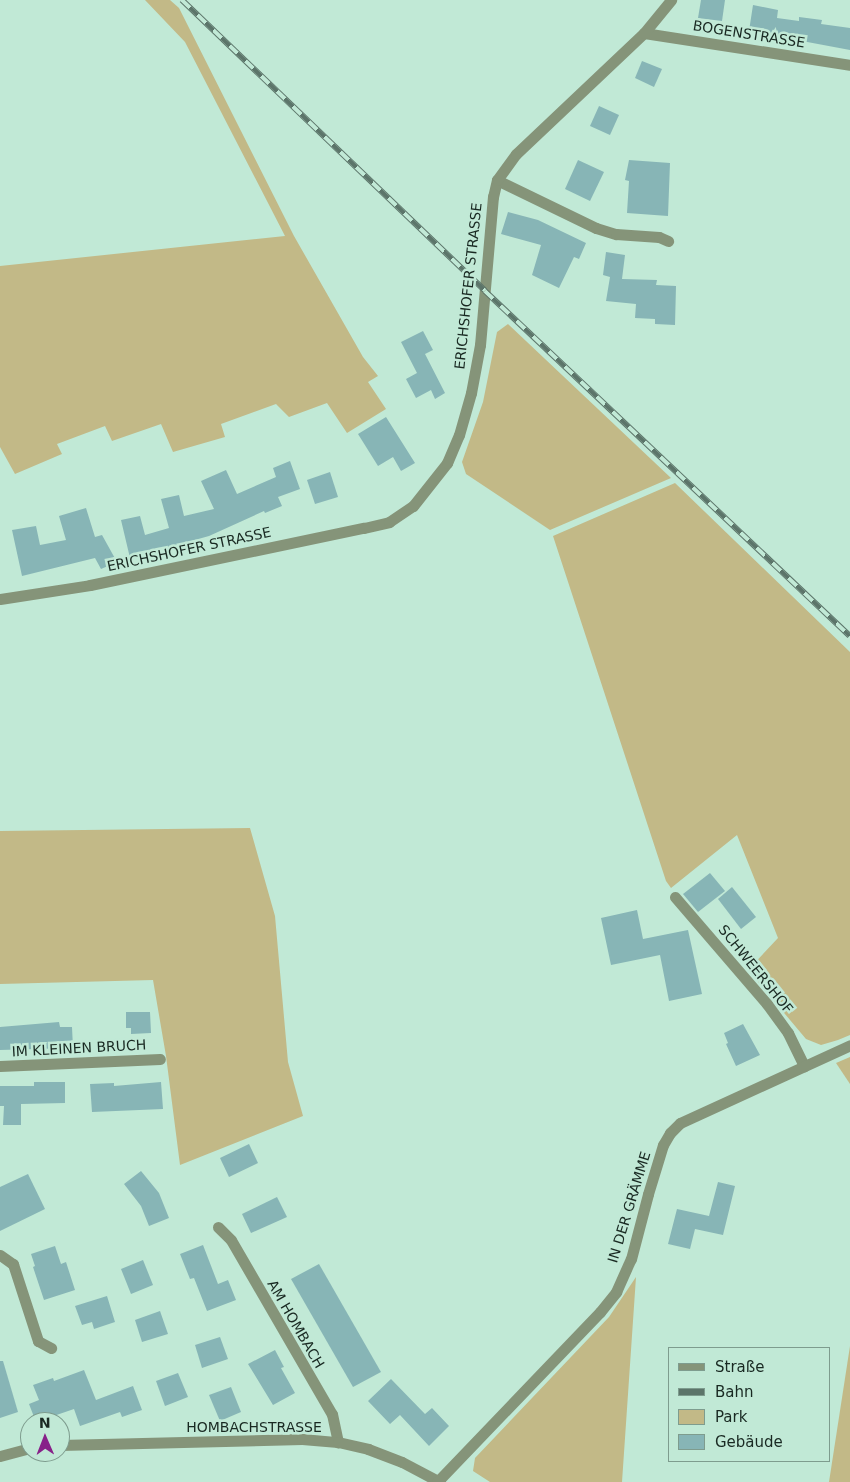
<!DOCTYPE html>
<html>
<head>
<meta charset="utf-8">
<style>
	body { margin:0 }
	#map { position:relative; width:850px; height:1482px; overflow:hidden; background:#c1e9d6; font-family:"DejaVu Sans",sans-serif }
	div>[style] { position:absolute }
	.green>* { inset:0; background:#c2b987 }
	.building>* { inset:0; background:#87b5b6 }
	.street>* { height:11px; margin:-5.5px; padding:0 5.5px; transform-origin:5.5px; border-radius:5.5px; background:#859479 }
	.rail>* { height:5.5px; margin-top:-2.75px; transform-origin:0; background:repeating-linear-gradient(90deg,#c1e9d6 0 11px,#5c756a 0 22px); box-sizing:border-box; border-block:1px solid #5c756a }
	span { translate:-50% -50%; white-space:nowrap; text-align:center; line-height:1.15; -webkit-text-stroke:5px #c1e9d6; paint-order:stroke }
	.street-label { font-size:14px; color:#192922 }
	.legend { position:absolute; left:668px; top:1347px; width:162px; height:115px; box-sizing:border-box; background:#c1e9d6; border:1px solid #7e9c8e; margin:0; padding:6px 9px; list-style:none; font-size:15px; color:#192922 }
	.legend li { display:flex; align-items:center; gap:10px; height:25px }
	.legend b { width:25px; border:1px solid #7e9c8e }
	.north { position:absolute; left:20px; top:1412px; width:50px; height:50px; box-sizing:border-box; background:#c1e9d6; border:1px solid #7e9c8e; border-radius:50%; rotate:359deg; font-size:14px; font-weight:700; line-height:20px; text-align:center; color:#192922 }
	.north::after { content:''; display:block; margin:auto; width:18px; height:22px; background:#872189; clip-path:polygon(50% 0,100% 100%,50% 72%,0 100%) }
</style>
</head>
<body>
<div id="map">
	<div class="green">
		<i style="clip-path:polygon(145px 0,170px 0,179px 8px,294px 236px,363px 357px,378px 376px,368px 382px,386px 409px,347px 433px,327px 403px,289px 417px,276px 404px,221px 424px,225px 437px,173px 452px,161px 424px,112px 441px,105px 426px,57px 444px,62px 454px,15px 474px,0 447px,0 266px,285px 236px,185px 42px)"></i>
		<i style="clip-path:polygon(508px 324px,671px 478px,550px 530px,466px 474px,462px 462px,483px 402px,497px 332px)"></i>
		<i style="clip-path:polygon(675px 483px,850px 652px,850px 1035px,838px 1040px,821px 1045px,806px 1039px,748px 970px,778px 938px,737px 835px,671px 888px,666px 881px,553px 536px)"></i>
		<i style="clip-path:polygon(250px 828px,275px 916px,288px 1062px,303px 1116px,180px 1165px,166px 1056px,153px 980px,0 984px,0 831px)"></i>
		<i style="clip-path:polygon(850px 1057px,850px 1084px,836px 1063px)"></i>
		<i style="clip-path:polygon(636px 1277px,622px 1482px,490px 1482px,473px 1471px,475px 1458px,609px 1317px)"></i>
		<i style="clip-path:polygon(850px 1346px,850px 1482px,829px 1482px)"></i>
	</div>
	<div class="building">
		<i style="clip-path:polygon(701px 0,725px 0,722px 21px,698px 18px)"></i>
		<i style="clip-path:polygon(753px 5px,778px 10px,777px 18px,799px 21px,799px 17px,822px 20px,821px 24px,850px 28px,850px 50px,749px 31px)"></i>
		<i style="clip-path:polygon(642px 61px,662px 69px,654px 87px,635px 78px)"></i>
		<i style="clip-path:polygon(599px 106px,619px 115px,610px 135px,590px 126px)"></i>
		<i style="clip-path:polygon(578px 160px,604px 172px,590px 201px,565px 189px)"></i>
		<i style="clip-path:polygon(629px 160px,670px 163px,668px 216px,627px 213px,629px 181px,625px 180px)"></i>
		<i style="clip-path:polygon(508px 212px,538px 220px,586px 243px,579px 259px,574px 257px,559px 288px,532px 275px,541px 245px,501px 234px)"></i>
		<i style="clip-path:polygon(606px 252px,625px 255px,622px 279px,657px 280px,656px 285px,676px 286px,675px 325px,655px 324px,655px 319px,635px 318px,636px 304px,606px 301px,610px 277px,603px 275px)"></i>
		<i style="clip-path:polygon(423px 331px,433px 350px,425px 354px,445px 393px,435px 399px,431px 390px,416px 398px,406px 379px,417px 373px,401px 342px)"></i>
		<i style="clip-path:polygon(386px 417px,415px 463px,401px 471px,393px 457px,378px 466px,358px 434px)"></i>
		<i style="clip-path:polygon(290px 461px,300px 489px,278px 497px,282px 506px,265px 513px,264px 511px,209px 536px,130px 558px,121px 520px,140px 516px,145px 535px,169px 528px,161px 499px,179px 495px,184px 516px,214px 509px,201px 481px,226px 470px,237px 494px,276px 477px,273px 468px)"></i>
		<i style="clip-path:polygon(330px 472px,338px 497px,315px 504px,307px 480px)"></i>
		<i style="clip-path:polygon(86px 508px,95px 537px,102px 535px,117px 562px,101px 569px,95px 558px,22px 576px,12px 530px,36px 526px,40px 545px,66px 540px,59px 516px)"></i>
		<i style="clip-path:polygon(710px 873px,725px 891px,698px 912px,683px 894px)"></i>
		<i style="clip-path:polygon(732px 887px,756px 917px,741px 929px,718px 899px)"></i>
		<i style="clip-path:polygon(637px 910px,643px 939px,688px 930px,702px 994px,669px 1001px,660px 955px,611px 965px,601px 918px)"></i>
		<i style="clip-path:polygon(126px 1012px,150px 1012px,151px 1033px,131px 1034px,131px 1028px,126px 1028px)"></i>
		<i style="clip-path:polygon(59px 1022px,60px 1027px,72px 1027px,73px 1048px,0 1050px,0 1027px)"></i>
		<i style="clip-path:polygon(743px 1024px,760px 1055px,736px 1066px,726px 1044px,728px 1043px,724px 1033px)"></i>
		<i style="clip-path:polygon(34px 1082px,65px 1082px,65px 1103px,21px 1104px,21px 1125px,3px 1125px,4px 1106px,0 1106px,0 1086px,34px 1086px)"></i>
		<i style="clip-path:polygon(161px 1082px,163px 1109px,92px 1112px,90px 1084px,114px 1083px,114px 1086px)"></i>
		<i style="clip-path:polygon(249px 1144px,258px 1163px,229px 1177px,220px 1158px)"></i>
		<i style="clip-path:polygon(141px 1171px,159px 1193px,169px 1218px,149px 1226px,141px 1206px,124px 1184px)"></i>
		<i style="clip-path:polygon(28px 1174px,45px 1209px,0 1231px,0 1187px)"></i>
		<i style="clip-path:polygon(718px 1182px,735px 1186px,723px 1235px,695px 1229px,690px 1249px,668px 1244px,677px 1209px,709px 1216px)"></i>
		<i style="clip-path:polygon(277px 1197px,287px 1217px,251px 1233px,242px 1214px)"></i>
		<i style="clip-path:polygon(203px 1245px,218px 1284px,228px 1280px,236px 1300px,207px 1311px,194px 1278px,190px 1279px,180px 1254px)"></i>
		<i style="clip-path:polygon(55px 1246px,61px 1264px,66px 1262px,75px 1290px,44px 1300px,33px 1267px,35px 1266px,31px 1254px)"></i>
		<i style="clip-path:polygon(143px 1260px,153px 1285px,131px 1294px,121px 1269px)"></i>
		<i style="clip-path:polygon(319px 1264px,381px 1372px,353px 1387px,291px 1279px)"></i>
		<i style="clip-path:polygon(107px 1296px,115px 1322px,94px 1329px,92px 1322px,82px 1325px,75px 1306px)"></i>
		<i style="clip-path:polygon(160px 1311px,168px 1334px,142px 1342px,135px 1320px)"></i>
		<i style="clip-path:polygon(220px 1337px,228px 1359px,202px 1368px,195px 1345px)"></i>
		<i style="clip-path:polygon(275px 1350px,284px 1367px,281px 1368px,295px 1393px,273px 1405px,248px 1364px)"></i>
		<i style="clip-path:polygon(0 1361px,3px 1361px,18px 1412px,0 1418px)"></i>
		<i style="clip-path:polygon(84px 1370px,96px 1400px,133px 1386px,142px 1410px,122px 1417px,120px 1412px,80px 1426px,74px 1409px,36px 1422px,29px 1404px,39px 1400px,33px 1385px,53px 1378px,54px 1381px)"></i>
		<i style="clip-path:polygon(178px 1373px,188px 1397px,165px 1406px,156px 1381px)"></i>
		<i style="clip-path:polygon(391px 1379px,425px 1414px,432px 1408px,449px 1426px,429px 1446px,400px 1415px,390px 1424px,368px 1401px)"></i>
		<i style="clip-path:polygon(231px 1387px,241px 1412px,220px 1421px,209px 1395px)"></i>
	</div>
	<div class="street">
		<i style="left:644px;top:33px;width:208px;rotate:8.8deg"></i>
		<i style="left:497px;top:180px;width:110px;rotate:25.9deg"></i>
		<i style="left:596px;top:228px;width:21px;rotate:17deg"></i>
		<i style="left:616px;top:234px;width:43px;rotate:4deg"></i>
		<i style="left:659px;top:237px;width:10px;rotate:24deg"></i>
		<i style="left:0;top:599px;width:91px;rotate:-8.8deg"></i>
		<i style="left:90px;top:585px;width:280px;rotate:-11.8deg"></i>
		<i style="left:364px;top:528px;width:26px;rotate:-13deg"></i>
		<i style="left:389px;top:522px;width:29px;rotate:-34deg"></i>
		<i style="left:413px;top:506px;width:55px;rotate:-51.7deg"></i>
		<i style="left:447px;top:463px;width:30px;rotate:-67deg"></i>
		<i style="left:459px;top:435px;width:44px;rotate:-74.1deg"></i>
		<i style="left:471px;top:393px;width:49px;rotate:-79.4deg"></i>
		<i style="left:480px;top:345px;width:149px;rotate:-85deg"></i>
		<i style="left:493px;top:197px;width:17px;rotate:-77deg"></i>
		<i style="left:497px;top:180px;width:32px;rotate:-54deg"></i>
		<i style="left:516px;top:154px;width:176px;rotate:-43.4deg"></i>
		<i style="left:644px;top:33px;width:43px;rotate:-50.7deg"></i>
		<i style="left:675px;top:897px;width:141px;rotate:49.3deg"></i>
		<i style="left:767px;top:1004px;width:36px;rotate:54deg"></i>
		<i style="left:788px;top:1033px;width:37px;rotate:64deg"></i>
		<i style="left:0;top:1066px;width:160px;rotate:-2.5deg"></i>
		<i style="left:218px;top:1227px;width:18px;rotate:45deg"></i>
		<i style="left:231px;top:1240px;width:201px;rotate:59.9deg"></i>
		<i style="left:332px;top:1414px;width:29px;rotate:78deg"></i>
		<i style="left:0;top:1255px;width:16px;rotate:35deg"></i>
		<i style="left:13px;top:1264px;width:81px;rotate:72deg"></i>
		<i style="left:38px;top:1341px;width:15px;rotate:28deg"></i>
		<i style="left:60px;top:1445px;width:242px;rotate:-1.4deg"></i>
		<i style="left:302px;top:1439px;width:36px;rotate:5deg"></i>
		<i style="left:338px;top:1442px;width:31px;rotate:13deg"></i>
		<i style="left:368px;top:1449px;width:36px;rotate:21deg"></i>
		<i style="left:402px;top:1462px;width:43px;rotate:27.8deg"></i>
		<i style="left:0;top:1456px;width:31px;rotate:-15deg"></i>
		<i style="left:437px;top:1482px;width:236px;rotate:-46.2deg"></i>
		<i style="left:600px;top:1312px;width:26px;rotate:-51deg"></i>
		<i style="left:616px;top:1292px;width:36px;rotate:-66deg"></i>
		<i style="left:631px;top:1259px;width:67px;rotate:-75.3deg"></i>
		<i style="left:648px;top:1194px;width:51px;rotate:-73deg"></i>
		<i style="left:663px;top:1145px;width:14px;rotate:-60deg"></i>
		<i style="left:670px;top:1133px;width:14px;rotate:-45deg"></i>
		<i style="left:680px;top:1123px;width:187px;rotate:-24.6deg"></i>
	</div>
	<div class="rail">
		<i style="left:182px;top:0;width:420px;rotate:43.8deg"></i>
		<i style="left:485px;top:291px;width:502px;rotate:43.39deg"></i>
	</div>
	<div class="street-label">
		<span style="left:749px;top:34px;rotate:9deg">BOGENSTRASSE</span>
		<span style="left:468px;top:286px;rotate:-84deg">ERICHSHOFER STRASSE</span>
		<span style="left:189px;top:549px;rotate:-12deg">ERICHSHOFER STRASSE</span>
		<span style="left:756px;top:969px;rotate:51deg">SCHWEERSHOF</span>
		<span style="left:79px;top:1048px;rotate:-3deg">IM KLEINEN BRUCH</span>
		<span style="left:629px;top:1207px;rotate:-73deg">IN DER GRÄMME</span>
		<span style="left:296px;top:1324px;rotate:60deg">AM HOMBACH</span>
		<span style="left:254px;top:1427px">HOMBACHSTRASSE</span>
	</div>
	<ul class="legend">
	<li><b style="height:6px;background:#859479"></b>Straße</li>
	<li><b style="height:6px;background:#5c756a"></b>Bahn</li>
	<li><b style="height:14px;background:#c2b987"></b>Park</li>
	<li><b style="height:14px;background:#87b5b6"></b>Gebäude</li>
	</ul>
	<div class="north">N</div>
</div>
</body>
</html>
